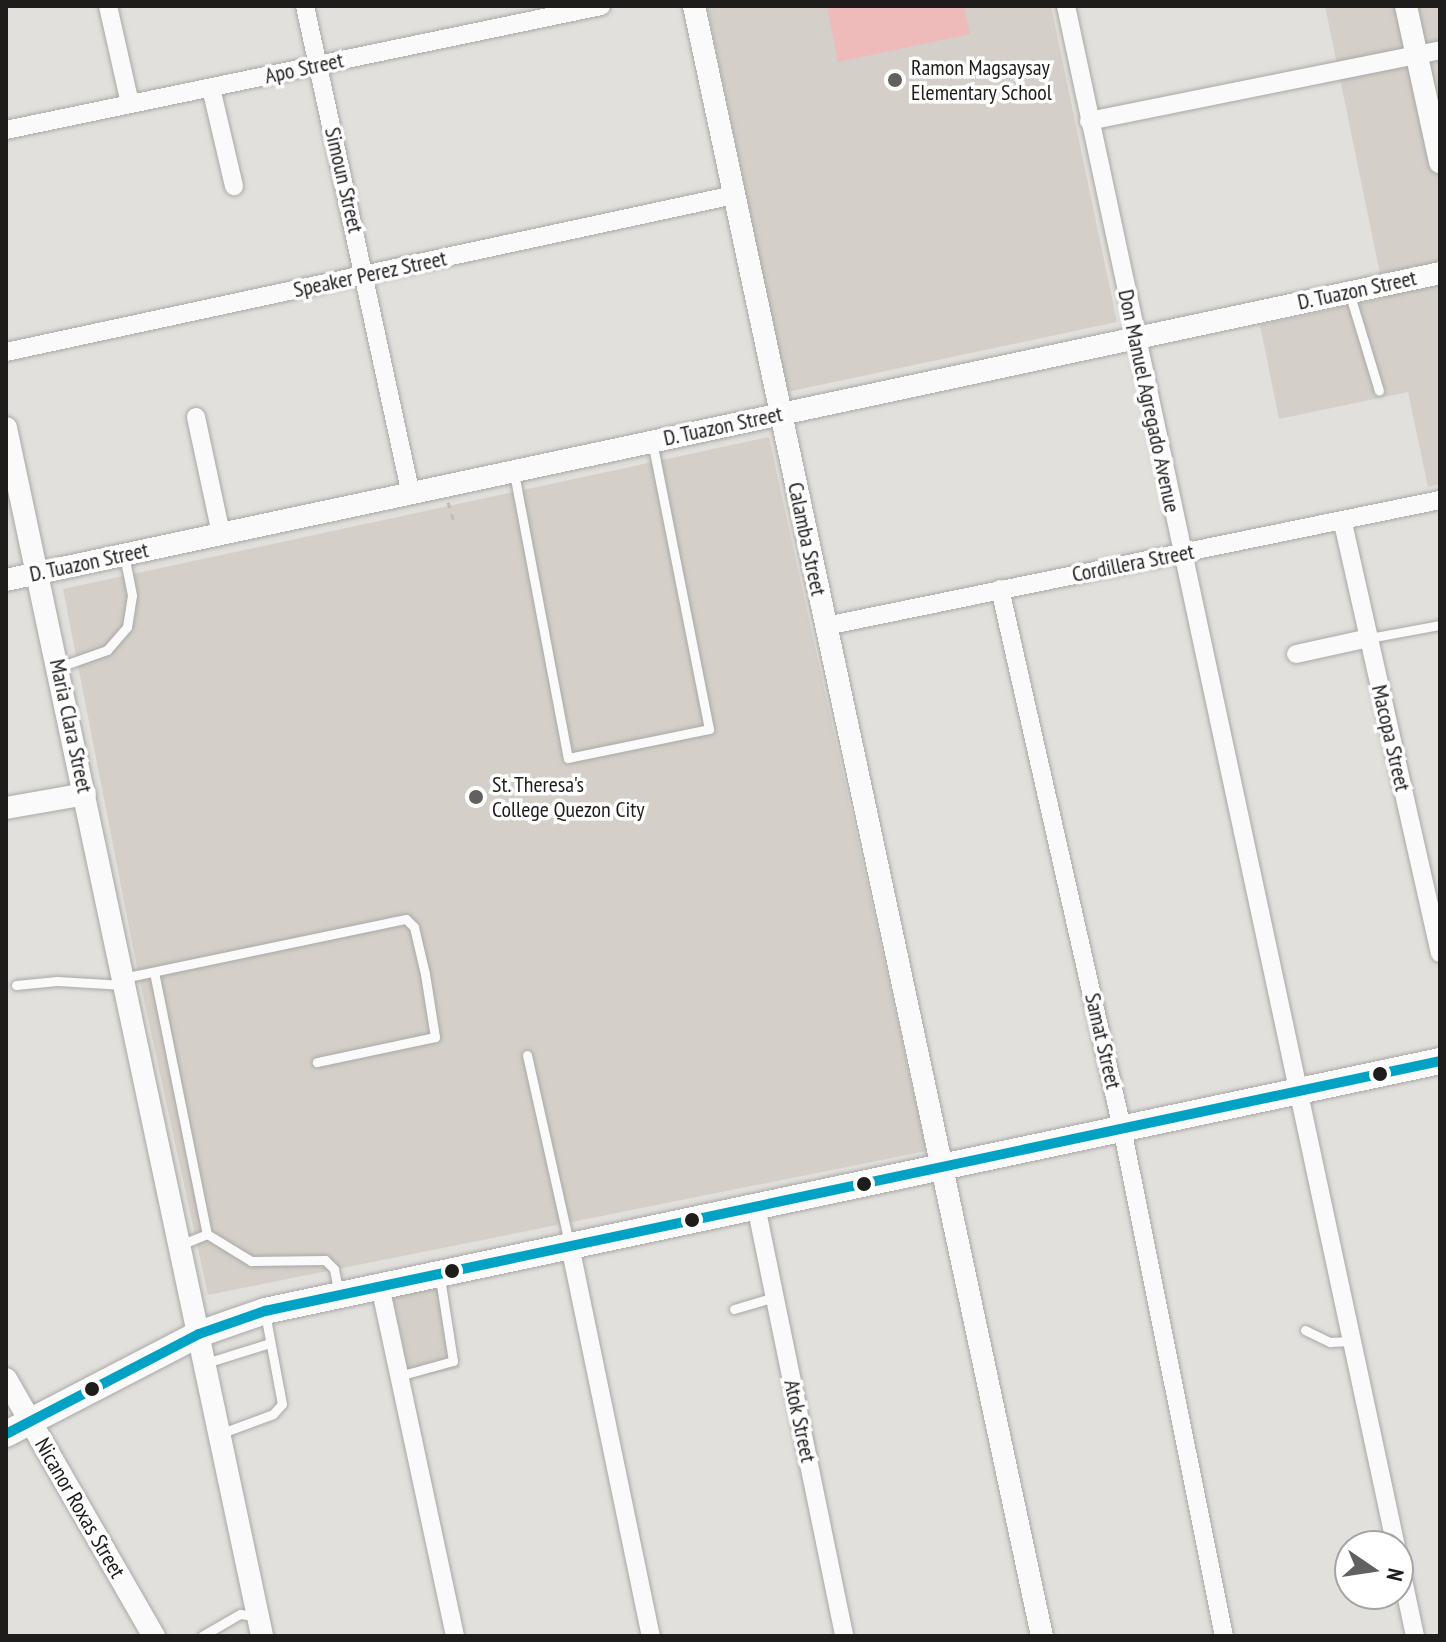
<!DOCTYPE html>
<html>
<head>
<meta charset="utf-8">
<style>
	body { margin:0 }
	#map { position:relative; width:1446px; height:1642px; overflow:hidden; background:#e2e0dd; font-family:"PT Sans Narrow",sans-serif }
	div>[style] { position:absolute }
	.built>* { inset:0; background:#d4d0c9 }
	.green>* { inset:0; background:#eebaba }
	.path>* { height:3px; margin-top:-1.5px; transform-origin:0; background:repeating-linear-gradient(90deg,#bebebd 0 6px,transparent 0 12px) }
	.roads { filter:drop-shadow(0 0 2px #a9a8a6) drop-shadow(0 0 2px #a9a8a6) }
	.service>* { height:9px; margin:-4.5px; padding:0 4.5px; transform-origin:4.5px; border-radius:4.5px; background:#fbfafa }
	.minor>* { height:18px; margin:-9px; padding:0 9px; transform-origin:9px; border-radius:9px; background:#fbfafa }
	.tertiary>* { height:22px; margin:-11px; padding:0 11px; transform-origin:11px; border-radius:11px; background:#fbfafa }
	.secondary>* { height:26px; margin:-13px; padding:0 13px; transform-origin:13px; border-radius:13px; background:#fbfafa }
	.bus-1>* { height:10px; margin:-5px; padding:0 5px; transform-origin:5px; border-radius:5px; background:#02a2c5 }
	.dots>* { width:22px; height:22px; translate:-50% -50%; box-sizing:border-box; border:4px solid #fff; border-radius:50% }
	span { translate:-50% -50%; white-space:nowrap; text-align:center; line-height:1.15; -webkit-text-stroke:7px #fff; paint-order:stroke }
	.poi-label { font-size:22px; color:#1e1d1c }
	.left { translate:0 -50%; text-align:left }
	.street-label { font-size:22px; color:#1e1d1c }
	.frame { position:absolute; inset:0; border:8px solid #1e1d1c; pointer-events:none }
	.north { position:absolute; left:1334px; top:1530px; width:80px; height:80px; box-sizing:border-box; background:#fff; border:2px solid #a5a5a4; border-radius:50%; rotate:103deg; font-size:22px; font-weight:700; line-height:32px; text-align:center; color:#1e1d1c }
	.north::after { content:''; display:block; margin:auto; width:28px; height:36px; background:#636160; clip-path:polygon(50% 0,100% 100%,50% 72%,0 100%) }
</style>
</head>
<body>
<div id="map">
	<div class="built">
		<i style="clip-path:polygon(707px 6px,1051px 6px,1117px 322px,787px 392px)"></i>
		<i style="clip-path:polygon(1325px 6px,1440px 6px,1440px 484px,1428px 487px,1408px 392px,1279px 419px,1260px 325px,1385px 298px)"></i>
		<i style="clip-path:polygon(769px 437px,926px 1151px,208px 1295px,137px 968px,63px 589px)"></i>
		<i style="clip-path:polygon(444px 1286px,460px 1368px,410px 1379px,393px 1296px)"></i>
	</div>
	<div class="green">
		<i style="clip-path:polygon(827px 6px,964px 6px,970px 34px,838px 62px)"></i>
	</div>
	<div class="path">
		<i style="left:448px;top:502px;width:21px;rotate:73deg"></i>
	</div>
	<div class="roads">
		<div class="service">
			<i style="left:1349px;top:292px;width:103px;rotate:73.1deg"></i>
			<i style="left:514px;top:473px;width:290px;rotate:79.3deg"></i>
			<i style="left:568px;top:758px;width:144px;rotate:-11.6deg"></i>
			<i style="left:709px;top:729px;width:293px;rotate:-101.2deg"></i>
			<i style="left:1369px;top:638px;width:72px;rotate:-10.4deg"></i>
			<i style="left:59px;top:667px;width:51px;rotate:-19.5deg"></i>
			<i style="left:107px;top:650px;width:30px;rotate:-49deg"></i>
			<i style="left:127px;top:627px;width:32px;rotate:-81deg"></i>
			<i style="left:132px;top:595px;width:41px;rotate:-101.3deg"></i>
			<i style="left:154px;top:972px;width:267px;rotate:78.6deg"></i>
			<i style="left:123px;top:978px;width:289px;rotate:-11.8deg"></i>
			<i style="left:406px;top:919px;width:11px;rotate:45deg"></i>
			<i style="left:414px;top:927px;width:48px;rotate:76.8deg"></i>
			<i style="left:425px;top:974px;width:64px;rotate:81deg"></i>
			<i style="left:435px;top:1037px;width:121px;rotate:168deg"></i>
			<i style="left:16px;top:985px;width:41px;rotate:-5.6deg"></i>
			<i style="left:57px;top:981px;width:67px;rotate:3.4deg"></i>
			<i style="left:527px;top:1055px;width:193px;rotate:77.4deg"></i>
			<i style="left:180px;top:1245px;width:29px;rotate:-22deg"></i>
			<i style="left:207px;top:1234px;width:52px;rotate:31.5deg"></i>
			<i style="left:251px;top:1261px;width:74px;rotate:-0.8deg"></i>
			<i style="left:325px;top:1260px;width:13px;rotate:45deg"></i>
			<i style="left:334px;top:1269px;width:25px;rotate:79deg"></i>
			<i style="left:734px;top:1309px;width:43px;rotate:-16.3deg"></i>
			<i style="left:1305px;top:1330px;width:28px;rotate:26deg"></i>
			<i style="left:1330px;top:1342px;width:21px;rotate:-3deg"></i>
			<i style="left:206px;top:1363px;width:67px;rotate:-17.4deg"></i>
			<i style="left:399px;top:1376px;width:56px;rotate:-15.5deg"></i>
			<i style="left:453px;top:1361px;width:84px;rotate:-98.9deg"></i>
			<i style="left:222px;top:1433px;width:54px;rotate:-20.4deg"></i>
			<i style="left:273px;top:1414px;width:13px;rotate:-48deg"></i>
			<i style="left:282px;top:1404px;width:93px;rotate:-100.6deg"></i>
			<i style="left:202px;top:1636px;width:44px;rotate:-30.1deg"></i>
			<i style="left:240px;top:1614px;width:15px;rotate:8deg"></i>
		</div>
		<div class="minor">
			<i style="left:108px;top:6px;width:100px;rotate:77.3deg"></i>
			<i style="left:305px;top:6px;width:500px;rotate:77.77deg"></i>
			<i style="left:1066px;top:6px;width:1575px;rotate:77.91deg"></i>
			<i style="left:211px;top:88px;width:101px;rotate:76.8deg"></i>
			<i style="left:1089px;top:121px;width:358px;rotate:-11.4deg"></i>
			<i style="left:6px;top:130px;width:608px;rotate:-11.77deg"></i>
			<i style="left:6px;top:352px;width:745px;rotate:-12.17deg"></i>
			<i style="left:196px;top:417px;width:120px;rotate:77.9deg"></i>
			<i style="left:1343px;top:523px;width:441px;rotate:77.3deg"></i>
			<i style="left:1000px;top:589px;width:553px;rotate:77.25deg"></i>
			<i style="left:1122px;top:1128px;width:518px;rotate:78.65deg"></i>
			<i style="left:826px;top:626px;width:627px;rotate:-11.6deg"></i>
			<i style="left:1296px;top:654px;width:75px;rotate:-12.4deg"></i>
			<i style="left:756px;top:1206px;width:439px;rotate:78.4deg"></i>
			<i style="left:570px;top:1246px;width:398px;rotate:78.3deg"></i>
			<i style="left:380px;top:1286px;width:358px;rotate:77.9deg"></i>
			<i style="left:1398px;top:1556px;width:82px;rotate:78deg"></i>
		</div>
		<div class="tertiary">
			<i style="left:694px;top:6px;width:1667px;rotate:77.95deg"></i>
			<i style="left:1406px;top:6px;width:160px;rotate:77.7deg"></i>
			<i style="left:6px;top:428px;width:1235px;rotate:78.03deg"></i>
			<i style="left:6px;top:580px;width:1466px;rotate:-12.08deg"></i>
			<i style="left:6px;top:808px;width:80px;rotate:-10deg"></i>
			<i style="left:6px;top:1379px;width:297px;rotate:60.1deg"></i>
		</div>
		<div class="secondary">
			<i style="left:6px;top:1434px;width:217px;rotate:-27.4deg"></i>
			<i style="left:199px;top:1334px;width:70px;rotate:-19.2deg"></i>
			<i style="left:265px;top:1311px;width:1201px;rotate:-12.01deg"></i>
		</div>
	</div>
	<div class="bus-1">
		<i style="left:6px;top:1434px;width:217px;rotate:-27.4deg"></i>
		<i style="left:199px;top:1334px;width:70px;rotate:-19.2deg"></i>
		<i style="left:265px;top:1311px;width:1201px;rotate:-12.01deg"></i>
	</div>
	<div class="dots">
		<i style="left:895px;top:80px;background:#636160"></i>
		<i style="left:476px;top:797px;background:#636160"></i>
		<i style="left:1380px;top:1074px;background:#1e1d1c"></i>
		<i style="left:864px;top:1184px;background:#1e1d1c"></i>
		<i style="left:692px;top:1220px;background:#1e1d1c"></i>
		<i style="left:452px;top:1271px;background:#1e1d1c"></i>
		<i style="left:92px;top:1389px;background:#1e1d1c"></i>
	</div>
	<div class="poi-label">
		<span class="left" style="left:911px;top:80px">Ramon Magsaysay<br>Elementary School</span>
		<span class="left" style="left:492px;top:797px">St. Theresa's<br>College Quezon City</span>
	</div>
	<div class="street-label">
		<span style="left:304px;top:68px;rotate:-12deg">Apo Street</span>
		<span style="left:344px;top:180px;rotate:77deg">Simoun Street</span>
		<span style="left:370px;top:274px;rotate:-12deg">Speaker Perez Street</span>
		<span style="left:1357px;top:290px;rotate:-12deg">D. Tuazon Street</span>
		<span style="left:1149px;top:401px;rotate:78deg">Don Manuel Agregado Avenue</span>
		<span style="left:723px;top:426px;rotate:-12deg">D. Tuazon Street</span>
		<span style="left:807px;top:539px;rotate:78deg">Calamba Street</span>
		<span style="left:89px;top:562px;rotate:-12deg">D. Tuazon Street</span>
		<span style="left:1133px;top:563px;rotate:-11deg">Cordillera Street</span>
		<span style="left:71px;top:726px;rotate:78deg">Maria Clara Street</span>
		<span style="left:1391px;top:738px;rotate:77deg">Macopa Street</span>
		<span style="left:1103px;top:1041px;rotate:77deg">Samat Street</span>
		<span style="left:800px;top:1421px;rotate:78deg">Atok Street</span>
		<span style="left:80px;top:1508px;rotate:60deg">Nicanor Roxas Street</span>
	</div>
	<div class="frame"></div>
	<div class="north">N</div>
</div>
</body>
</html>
